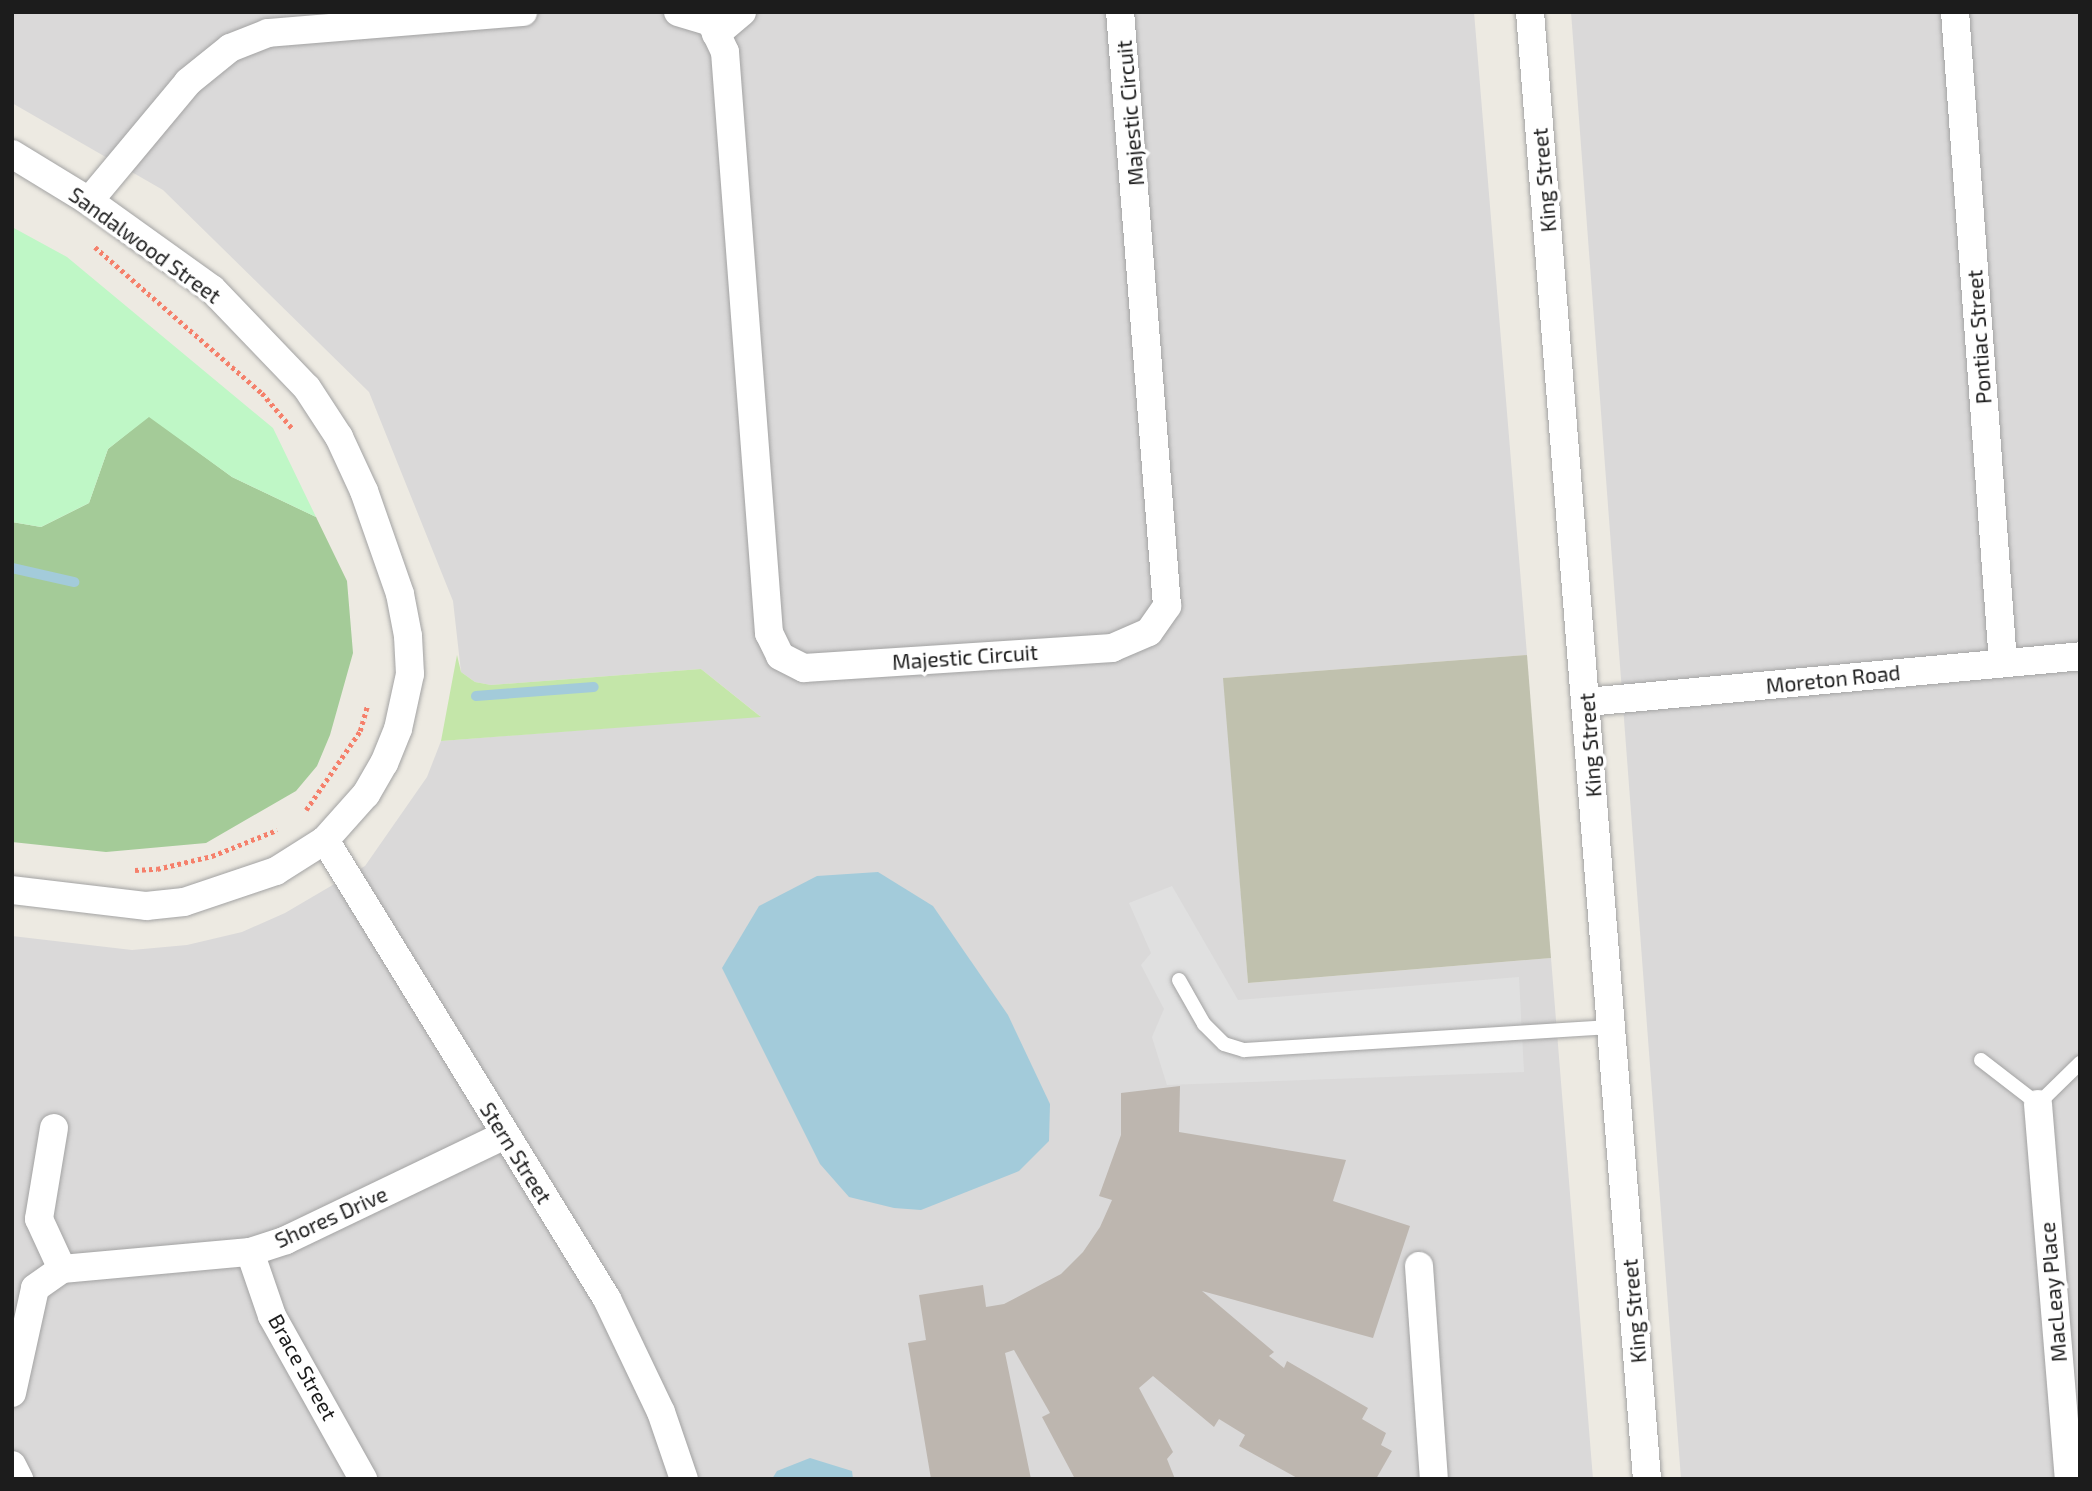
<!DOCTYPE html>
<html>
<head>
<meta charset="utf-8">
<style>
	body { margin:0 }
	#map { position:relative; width:2092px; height:1491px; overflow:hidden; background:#edeae2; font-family:"Exo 2",sans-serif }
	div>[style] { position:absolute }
	.residential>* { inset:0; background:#dad9d9 }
	.construction>* { inset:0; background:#c0c1ae }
	.grass>* { inset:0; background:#c4e6a9 }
	.forest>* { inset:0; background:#a4cb98 }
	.park>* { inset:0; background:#bff7c6 }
	.parking>* { inset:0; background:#e0e0e0 }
	.water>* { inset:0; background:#a3cbda }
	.stream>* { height:10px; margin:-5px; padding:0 5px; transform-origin:5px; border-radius:5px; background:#a3cbda }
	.building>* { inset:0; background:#bdb6af }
	.path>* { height:4.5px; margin-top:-2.25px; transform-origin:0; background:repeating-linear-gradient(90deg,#f5806b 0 3.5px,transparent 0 7px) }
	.roads { filter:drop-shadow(0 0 2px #a3a3a3) drop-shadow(0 0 2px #a3a3a3) }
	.lane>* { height:14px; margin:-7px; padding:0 7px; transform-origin:7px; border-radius:7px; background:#fff }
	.street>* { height:28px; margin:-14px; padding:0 14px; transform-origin:14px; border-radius:14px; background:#fff }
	span { translate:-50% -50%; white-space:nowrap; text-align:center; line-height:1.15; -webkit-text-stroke:7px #fff; paint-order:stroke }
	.street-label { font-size:21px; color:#1c1c1c }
	.frame { position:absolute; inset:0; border:14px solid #1c1c1c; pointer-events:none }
</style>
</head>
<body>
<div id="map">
	<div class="residential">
		<i style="clip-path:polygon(12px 12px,1474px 12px,1527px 655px,1224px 678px,1248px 983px,1551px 958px,1593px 1479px,12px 1479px,12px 936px,132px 950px,187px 945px,242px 932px,285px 913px,365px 866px,427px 777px,441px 741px,760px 716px,701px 669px,491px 685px,475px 682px,461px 672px,453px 601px,369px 392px,163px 190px,12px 103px)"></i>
		<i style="clip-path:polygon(1571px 12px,2080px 12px,2080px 1479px,1681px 1479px)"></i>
	</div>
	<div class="construction">
		<i style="clip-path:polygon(1527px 655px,1551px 958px,1248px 983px,1223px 678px)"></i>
	</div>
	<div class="grass">
		<i style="clip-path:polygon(457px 655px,461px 672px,475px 682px,491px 685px,701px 669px,761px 717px,441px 741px)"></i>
	</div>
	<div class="forest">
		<i style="clip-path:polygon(149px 416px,232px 477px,316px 517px,347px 581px,353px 653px,330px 735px,317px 766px,296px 791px,206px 843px,106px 852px,12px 842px,12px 522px,41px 527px,89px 503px,108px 449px)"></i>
	</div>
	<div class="park">
		<i style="clip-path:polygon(12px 227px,67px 257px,273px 428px,316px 517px,232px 477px,149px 417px,108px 449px,89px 503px,41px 527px,12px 522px)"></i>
	</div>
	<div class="parking">
		<i style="clip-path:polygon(1172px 886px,1238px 1000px,1519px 977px,1524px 1072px,1167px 1085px,1152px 1037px,1164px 1009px,1141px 965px,1151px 953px,1129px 903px)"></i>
	</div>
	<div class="water">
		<i style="clip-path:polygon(878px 872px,933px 906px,1008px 1015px,1050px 1104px,1049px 1141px,1019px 1171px,921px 1210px,894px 1208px,849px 1197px,820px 1164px,722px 968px,759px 906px,817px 876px)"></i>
		<i style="clip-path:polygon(810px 1458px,852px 1471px,853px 1479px,772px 1479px,777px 1471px)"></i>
	</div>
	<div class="stream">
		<i style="left:12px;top:568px;width:64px;rotate:12.7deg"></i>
		<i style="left:476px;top:696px;width:118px;rotate:-4.4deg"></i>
	</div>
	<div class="building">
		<i style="clip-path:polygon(1180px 1086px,1179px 1132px,1346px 1160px,1333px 1201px,1410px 1226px,1373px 1338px,1202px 1291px,1274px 1352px,1269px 1356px,1284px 1368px,1287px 1361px,1368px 1408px,1362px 1419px,1386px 1433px,1381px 1445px,1392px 1451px,1376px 1479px,1299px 1479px,1239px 1446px,1245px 1435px,1219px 1419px,1214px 1427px,1153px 1376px,1139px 1388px,1173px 1452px,1167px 1459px,1175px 1479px,1075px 1479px,1042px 1417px,1050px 1413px,1014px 1350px,1005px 1353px,1031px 1479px,931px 1479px,908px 1343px,926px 1340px,919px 1295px,983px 1285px,986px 1307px,1004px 1304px,1061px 1274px,1083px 1252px,1100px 1227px,1112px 1200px,1099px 1196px,1121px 1135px,1121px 1093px)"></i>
	</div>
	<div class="path">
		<i style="left:95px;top:247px;width:222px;rotate:41.2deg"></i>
		<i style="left:262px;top:393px;width:46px;rotate:49.4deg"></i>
		<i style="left:306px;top:810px;width:96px;rotate:-55.6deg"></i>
		<i style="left:360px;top:731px;width:25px;rotate:-74deg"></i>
		<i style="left:135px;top:870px;width:22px;rotate:-3deg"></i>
		<i style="left:157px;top:869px;width:57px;rotate:-13.3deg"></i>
		<i style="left:212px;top:856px;width:70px;rotate:-21.8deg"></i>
	</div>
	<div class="roads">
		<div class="lane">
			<i style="left:1179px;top:980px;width:51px;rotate:60.4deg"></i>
			<i style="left:1204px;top:1024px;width:28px;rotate:45deg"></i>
			<i style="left:1224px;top:1044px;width:21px;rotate:17deg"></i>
			<i style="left:1244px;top:1050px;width:368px;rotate:-3.6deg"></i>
			<i style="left:1981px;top:1060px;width:72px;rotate:37.7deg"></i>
			<i style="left:2038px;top:1104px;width:59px;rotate:-44.3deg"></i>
		</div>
		<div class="street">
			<i style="left:678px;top:12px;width:34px;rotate:17deg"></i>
			<i style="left:711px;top:22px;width:33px;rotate:65deg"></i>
			<i style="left:725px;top:52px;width:583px;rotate:85.67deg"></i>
			<i style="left:769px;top:633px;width:25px;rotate:64deg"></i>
			<i style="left:780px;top:656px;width:27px;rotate:27deg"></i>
			<i style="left:804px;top:668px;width:309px;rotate:-3.7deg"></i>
			<i style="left:1112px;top:648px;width:40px;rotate:-23.4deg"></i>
			<i style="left:1149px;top:632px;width:32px;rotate:-55deg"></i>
			<i style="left:1167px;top:606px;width:596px;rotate:-94.52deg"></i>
			<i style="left:1530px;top:12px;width:1472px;rotate:85.44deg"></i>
			<i style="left:1955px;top:12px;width:652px;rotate:85.78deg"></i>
			<i style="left:716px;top:34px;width:34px;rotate:-40deg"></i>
			<i style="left:12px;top:154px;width:90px;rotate:31.4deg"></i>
			<i style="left:89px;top:201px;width:151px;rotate:35.6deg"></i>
			<i style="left:212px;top:289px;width:137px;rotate:46.2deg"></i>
			<i style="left:307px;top:388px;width:59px;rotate:56.9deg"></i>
			<i style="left:339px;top:437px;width:60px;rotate:65.2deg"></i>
			<i style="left:364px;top:491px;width:109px;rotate:70.7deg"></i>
			<i style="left:400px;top:594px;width:43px;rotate:79.2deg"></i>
			<i style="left:408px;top:636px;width:38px;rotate:87deg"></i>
			<i style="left:410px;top:674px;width:56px;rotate:102.3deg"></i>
			<i style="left:398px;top:729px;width:37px;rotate:112deg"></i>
			<i style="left:384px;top:763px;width:36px;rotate:120deg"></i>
			<i style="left:366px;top:794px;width:62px;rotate:131.7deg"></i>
			<i style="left:325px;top:840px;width:58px;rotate:147.7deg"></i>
			<i style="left:276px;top:871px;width:97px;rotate:161.4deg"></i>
			<i style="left:184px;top:902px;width:38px;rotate:174deg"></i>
			<i style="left:146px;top:906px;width:135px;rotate:-173.2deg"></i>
			<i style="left:89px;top:201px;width:155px;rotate:-50.2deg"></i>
			<i style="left:188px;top:82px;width:54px;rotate:-39deg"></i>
			<i style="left:230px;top:48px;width:41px;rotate:-21.5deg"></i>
			<i style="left:268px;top:33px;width:256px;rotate:-4.7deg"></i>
			<i style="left:1587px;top:702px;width:495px;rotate:-5.3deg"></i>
			<i style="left:325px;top:840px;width:539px;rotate:58.43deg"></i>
			<i style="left:607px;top:1299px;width:125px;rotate:64.5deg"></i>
			<i style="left:661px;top:1412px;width:71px;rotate:71.1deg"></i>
			<i style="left:2038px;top:1104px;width:376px;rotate:85.3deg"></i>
			<i style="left:54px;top:1128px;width:92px;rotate:99.4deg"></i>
			<i style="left:39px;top:1219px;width:55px;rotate:65.3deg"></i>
			<i style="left:250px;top:1252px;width:68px;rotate:71deg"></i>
			<i style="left:272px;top:1316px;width:187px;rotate:60.8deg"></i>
			<i style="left:1419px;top:1266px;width:214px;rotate:86deg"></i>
			<i style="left:12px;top:1393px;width:107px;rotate:-77.6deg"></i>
			<i style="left:35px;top:1288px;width:33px;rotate:-35deg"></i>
			<i style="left:62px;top:1269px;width:189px;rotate:-5.2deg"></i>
			<i style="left:250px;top:1252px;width:38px;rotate:-18deg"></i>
			<i style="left:286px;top:1240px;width:243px;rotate:-25.6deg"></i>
			<i style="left:12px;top:1465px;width:16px;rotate:63deg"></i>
		</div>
	</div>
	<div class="street-label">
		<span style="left:1130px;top:113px;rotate:-95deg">Majestic Circuit</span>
		<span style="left:1544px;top:180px;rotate:-95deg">King Street</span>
		<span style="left:145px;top:245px;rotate:36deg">Sandalwood Street</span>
		<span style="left:1979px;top:337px;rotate:-94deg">Pontiac Street</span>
		<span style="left:965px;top:657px;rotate:-4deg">Majestic Circuit</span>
		<span style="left:1833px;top:679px;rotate:-6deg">Moreton Road</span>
		<span style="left:1590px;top:745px;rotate:-94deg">King Street</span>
		<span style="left:516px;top:1153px;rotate:58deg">Stern Street</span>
		<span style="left:331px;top:1217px;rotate:-24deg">Shores Drive</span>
		<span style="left:2053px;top:1292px;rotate:-95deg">MacLeay Place</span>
		<span style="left:1634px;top:1311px;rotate:-95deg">King Street</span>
		<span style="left:303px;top:1367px;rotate:61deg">Brace Street</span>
	</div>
	<div class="frame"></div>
</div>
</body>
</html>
